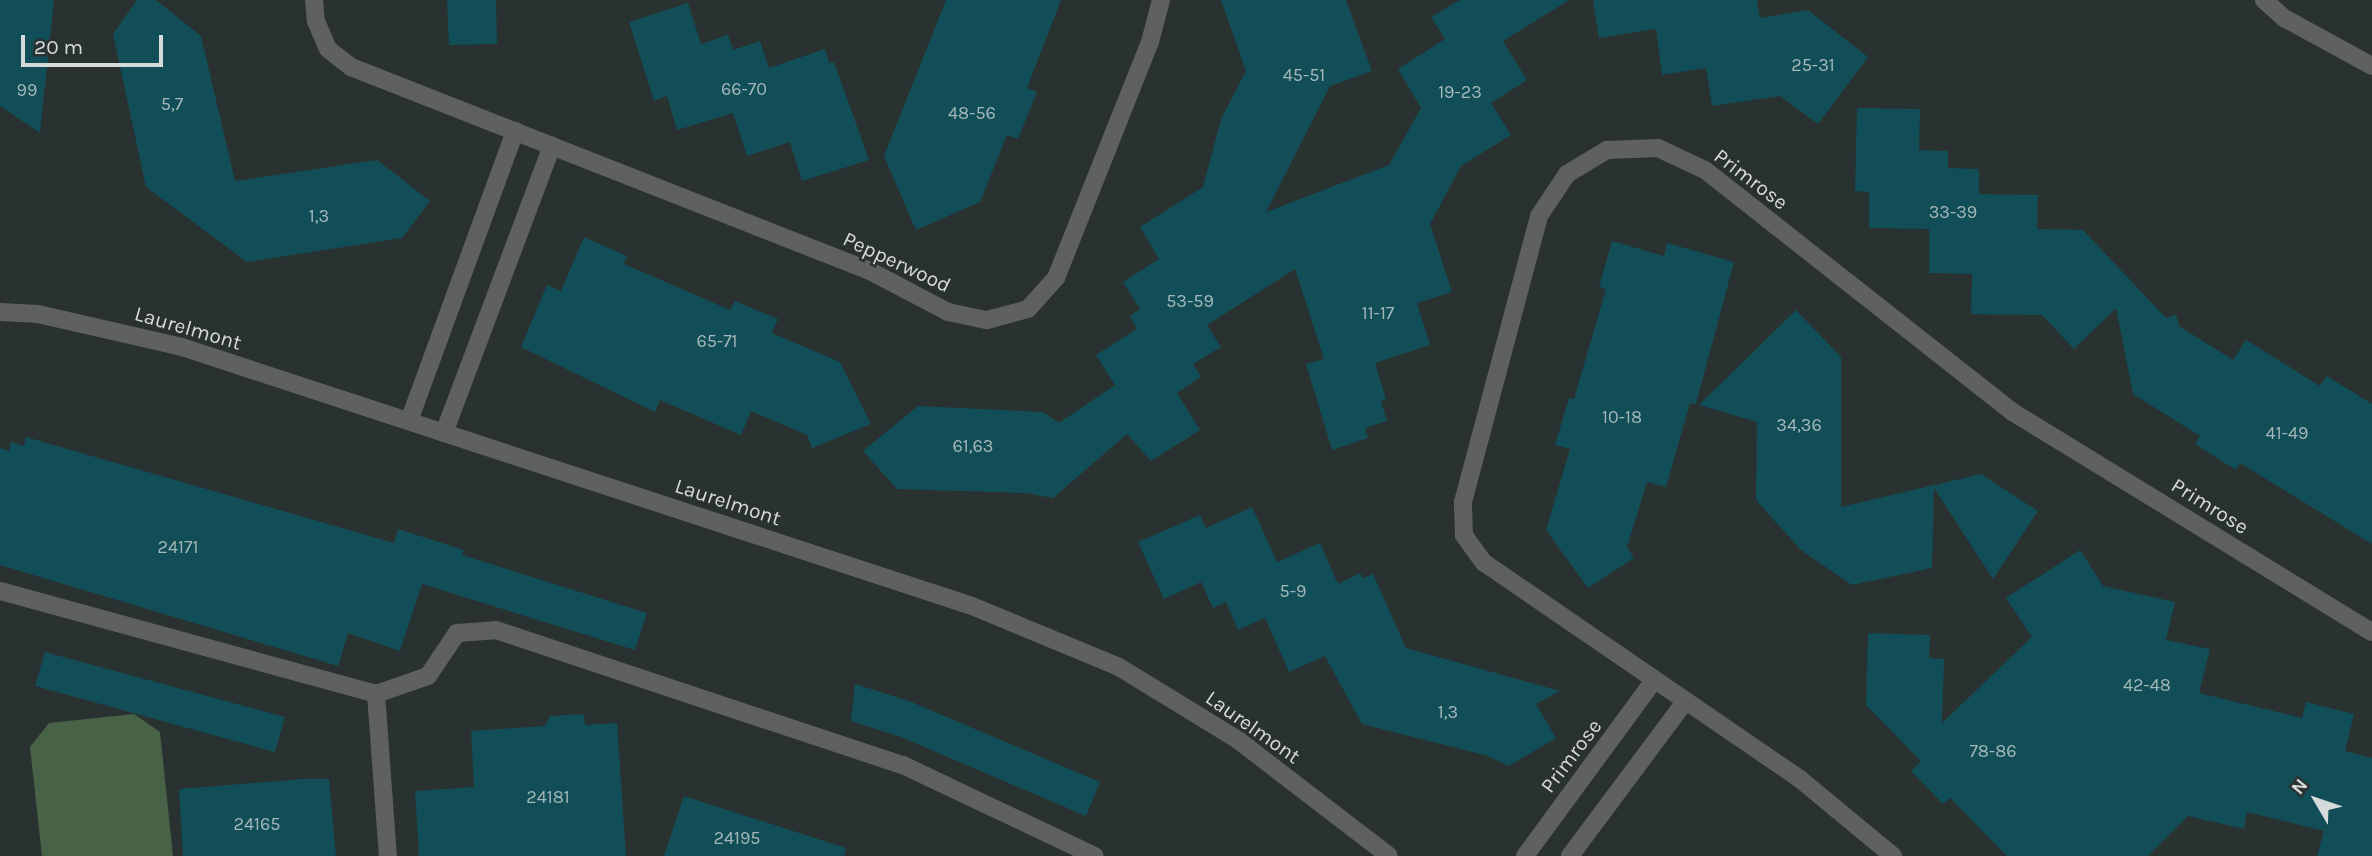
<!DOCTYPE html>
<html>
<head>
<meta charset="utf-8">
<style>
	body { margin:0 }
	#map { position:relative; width:2372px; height:856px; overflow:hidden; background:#2a3231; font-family:Karla,sans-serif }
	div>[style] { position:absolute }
	.green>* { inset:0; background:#476246 }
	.building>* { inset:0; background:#114e57 }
	.lane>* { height:18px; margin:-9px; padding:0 9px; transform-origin:9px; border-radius:9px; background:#5e6160 }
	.street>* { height:18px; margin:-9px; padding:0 9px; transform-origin:9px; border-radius:9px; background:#5e6160 }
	span { translate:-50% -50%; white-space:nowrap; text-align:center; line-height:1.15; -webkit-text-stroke:5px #2a3231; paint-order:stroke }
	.number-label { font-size:18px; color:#a4b8b9 }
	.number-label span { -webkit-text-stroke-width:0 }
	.street-label { font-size:21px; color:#d5dbda }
	.north { position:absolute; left:2281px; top:765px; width:70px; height:70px; -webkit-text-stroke:5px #2a3231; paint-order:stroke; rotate:309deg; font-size:19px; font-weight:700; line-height:28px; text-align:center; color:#d5dbda }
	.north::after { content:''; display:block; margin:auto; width:24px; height:32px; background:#d5dbda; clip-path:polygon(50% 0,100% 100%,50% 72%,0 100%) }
	.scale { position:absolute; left:21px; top:35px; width:142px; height:32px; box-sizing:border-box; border:4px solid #d5dbda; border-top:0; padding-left:9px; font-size:21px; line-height:24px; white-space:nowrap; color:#d5dbda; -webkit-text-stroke:5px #2a3231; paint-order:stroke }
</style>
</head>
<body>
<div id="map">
	<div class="green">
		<i style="clip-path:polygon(134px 714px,160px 732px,173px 856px,42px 856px,30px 747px,49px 723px)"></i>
	</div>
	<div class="building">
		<i style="clip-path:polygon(0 0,54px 0,40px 133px,0 106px)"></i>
		<i style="clip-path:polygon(137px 0,156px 0,201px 36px,235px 181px,377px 160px,430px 201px,402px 238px,247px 262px,146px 187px,113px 34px)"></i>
		<i style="clip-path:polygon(447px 0,496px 0,497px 44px,449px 45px)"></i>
		<i style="clip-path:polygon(946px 0,1061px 0,1027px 88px,1037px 92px,1018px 139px,1007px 135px,980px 202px,916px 230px,884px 156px)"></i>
		<i style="clip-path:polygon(1221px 0,1346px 0,1372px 71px,1330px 86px,1266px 212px,1389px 165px,1421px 108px,1398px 69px,1445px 39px,1431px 17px,1460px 0,1569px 0,1503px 41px,1527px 80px,1491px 103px,1511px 135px,1461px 166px,1430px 224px,1452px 292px,1417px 303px,1430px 345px,1375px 363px,1386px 399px,1381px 401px,1387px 421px,1365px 428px,1368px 438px,1332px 450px,1306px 364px,1324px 359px,1295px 269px,1207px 325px,1221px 347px,1193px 364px,1201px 377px,1177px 393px,1200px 430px,1151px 461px,1127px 434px,1053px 498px,1025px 493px,897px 489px,863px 451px,918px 406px,1043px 412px,1059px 423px,1115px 385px,1096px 355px,1137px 329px,1130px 316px,1140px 309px,1123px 282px,1159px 259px,1140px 227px,1203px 187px,1221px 119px,1246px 71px)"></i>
		<i style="clip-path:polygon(1593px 0,1757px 0,1760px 18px,1808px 10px,1868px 57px,1818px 124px,1780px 96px,1712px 106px,1706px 68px,1662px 75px,1656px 29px,1599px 38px)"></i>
		<i style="clip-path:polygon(688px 3px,701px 44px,728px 35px,733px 50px,760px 41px,769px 68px,825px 49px,829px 63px,834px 62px,869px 160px,802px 181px,790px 142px,747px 156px,733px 113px,677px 130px,667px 96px,654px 101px,629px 22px)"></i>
		<i style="clip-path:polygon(1857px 108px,1920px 109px,1919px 150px,1948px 151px,1948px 168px,1979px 169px,1979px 194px,2038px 195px,2037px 229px,2083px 230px,2166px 318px,2176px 315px,2179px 326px,2233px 360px,2246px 340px,2320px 386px,2327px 376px,2372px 404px,2372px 544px,2240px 463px,2236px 470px,2195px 444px,2200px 436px,2133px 394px,2116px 308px,2074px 349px,2042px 315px,1971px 314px,1972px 274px,1929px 273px,1929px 229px,1869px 228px,1869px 192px,1855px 191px)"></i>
		<i style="clip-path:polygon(584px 237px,627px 256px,624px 264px,730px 310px,735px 301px,778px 319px,772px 333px,840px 362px,871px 424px,812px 448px,807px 435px,751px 411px,741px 435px,660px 400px,655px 412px,521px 347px,547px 285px,561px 291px)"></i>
		<i style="clip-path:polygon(1612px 241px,1664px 256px,1667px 243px,1734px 262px,1696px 404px,1690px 403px,1666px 487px,1647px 482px,1627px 547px,1634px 558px,1588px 588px,1546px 530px,1570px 449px,1555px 445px,1569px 398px,1574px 399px,1606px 289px,1599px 287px)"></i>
		<i style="clip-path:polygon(1796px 310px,1841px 357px,1841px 507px,1981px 474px,2038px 511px,1993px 579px,1934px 488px,1932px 568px,1852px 585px,1801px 550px,1756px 500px,1757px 422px,1699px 405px)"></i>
		<i style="clip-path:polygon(26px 437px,394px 543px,398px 529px,464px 550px,462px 555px,647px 613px,635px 650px,422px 584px,400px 651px,348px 633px,338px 666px,0 565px,0 448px,9px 451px,11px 442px,24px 446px)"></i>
		<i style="clip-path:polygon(1252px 507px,1277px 562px,1320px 543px,1338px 584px,1360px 573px,1363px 578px,1373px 574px,1406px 648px,1560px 691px,1536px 704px,1556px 738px,1509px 766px,1488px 756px,1362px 724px,1325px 656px,1289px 672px,1265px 618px,1238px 630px,1226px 602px,1213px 608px,1201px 582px,1164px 599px,1138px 542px,1200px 515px,1206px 528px)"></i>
		<i style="clip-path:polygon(2080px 550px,2103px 586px,2175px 602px,2166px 640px,2210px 649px,2199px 693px,2302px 718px,2306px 702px,2354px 714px,2345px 751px,2372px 758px,2372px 856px,2317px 856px,2324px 831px,2247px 812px,2244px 829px,2188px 816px,2148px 856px,2007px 856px,1950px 798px,1943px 804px,1911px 771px,1921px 761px,1866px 705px,1868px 633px,1930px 635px,1929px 658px,1944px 659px,1942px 723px,2032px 637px,2006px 598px)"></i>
		<i style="clip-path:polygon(45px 652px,285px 717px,275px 752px,35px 686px)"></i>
		<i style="clip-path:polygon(855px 684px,909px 701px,1100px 782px,1086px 816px,901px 737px,851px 721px)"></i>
		<i style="clip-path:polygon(584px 714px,585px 725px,617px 723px,626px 856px,419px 856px,415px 791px,474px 787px,471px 731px,545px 726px,550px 716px)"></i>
		<i style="clip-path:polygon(302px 779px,329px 779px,336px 856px,183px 856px,179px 789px)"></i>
		<i style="clip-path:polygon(684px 796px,846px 848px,844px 856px,664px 856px)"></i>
	</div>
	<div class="lane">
		<i style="left:0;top:591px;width:390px;rotate:15.3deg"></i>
		<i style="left:376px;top:694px;width:55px;rotate:-19.1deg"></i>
		<i style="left:428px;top:676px;width:52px;rotate:-56deg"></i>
		<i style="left:457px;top:633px;width:39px;rotate:-4deg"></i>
		<i style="left:496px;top:630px;width:429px;rotate:18.4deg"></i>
		<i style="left:903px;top:765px;width:212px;rotate:25.4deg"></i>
		<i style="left:376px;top:694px;width:162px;rotate:85.8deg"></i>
	</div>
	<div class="street">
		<i style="left:314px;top:0;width:21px;rotate:85deg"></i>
		<i style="left:316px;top:21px;width:30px;rotate:67deg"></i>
		<i style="left:328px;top:49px;width:29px;rotate:38deg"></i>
		<i style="left:351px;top:67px;width:558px;rotate:21.46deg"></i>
		<i style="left:870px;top:271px;width:88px;rotate:27.7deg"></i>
		<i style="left:948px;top:312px;width:40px;rotate:12deg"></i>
		<i style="left:987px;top:320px;width:42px;rotate:-15deg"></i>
		<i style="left:1028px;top:309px;width:42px;rotate:-47.9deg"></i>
		<i style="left:1056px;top:278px;width:254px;rotate:-68.3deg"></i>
		<i style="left:1150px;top:42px;width:43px;rotate:-75.3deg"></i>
		<i style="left:2264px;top:0;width:27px;rotate:42deg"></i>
		<i style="left:2284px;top:18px;width:100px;rotate:28.6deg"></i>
		<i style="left:0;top:312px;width:38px;rotate:3deg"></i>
		<i style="left:38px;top:314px;width:148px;rotate:12.9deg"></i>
		<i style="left:182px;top:347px;width:831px;rotate:18.15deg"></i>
		<i style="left:972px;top:606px;width:159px;rotate:22.5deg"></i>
		<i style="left:1119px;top:667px;width:140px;rotate:31.5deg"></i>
		<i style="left:1238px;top:740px;width:190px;rotate:37.5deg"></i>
		<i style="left:409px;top:421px;width:309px;rotate:-69.9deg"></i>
		<i style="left:444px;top:433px;width:307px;rotate:-69.4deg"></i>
		<i style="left:1525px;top:856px;width:216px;rotate:-53.7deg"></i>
		<i style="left:1570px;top:856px;width:191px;rotate:-53.3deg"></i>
		<i style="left:1893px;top:856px;width:121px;rotate:-140.4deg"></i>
		<i style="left:1800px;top:779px;width:383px;rotate:-145.6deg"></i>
		<i style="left:1484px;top:563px;width:34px;rotate:-126deg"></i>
		<i style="left:1464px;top:535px;width:33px;rotate:-92deg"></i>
		<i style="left:1463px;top:502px;width:296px;rotate:-75.1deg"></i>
		<i style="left:1539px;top:216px;width:50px;rotate:-56.3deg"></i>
		<i style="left:1567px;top:174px;width:47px;rotate:-31deg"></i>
		<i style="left:1607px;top:150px;width:51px;rotate:-2.2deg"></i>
		<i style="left:1658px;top:148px;width:52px;rotate:25.1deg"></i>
		<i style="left:1705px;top:170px;width:390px;rotate:38.2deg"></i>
		<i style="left:2011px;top:411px;width:423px;rotate:31.5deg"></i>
	</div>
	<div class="number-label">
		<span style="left:1813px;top:65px">25-31</span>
		<span style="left:1304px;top:75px">45-51</span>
		<span style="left:744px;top:89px">66-70</span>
		<span style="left:27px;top:90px">99</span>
		<span style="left:1460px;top:92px">19-23</span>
		<span style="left:172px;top:104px">5,7</span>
		<span style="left:972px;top:113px">48-56</span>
		<span style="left:1953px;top:212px">33-39</span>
		<span style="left:319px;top:216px">1,3</span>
		<span style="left:1190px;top:301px">53-59</span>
		<span style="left:1378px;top:313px">11-17</span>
		<span style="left:717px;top:341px">65-71</span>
		<span style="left:1622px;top:417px">10-18</span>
		<span style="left:1799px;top:425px">34,36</span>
		<span style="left:2287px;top:433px">41-49</span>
		<span style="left:973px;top:446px">61,63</span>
		<span style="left:178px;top:547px">24171</span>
		<span style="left:1293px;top:591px">5-9</span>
		<span style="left:2147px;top:685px">42-48</span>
		<span style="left:1448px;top:712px">1,3</span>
		<span style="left:1993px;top:751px">78-86</span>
		<span style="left:548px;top:797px">24181</span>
		<span style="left:257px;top:824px">24165</span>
		<span style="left:737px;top:838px">24195</span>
	</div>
	<div class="street-label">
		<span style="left:1751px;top:179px;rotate:37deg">Primrose</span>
		<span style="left:897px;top:262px;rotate:25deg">Pepperwood</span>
		<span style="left:188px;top:328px;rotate:16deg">Laurelmont</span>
		<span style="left:728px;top:502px;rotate:18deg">Laurelmont</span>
		<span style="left:2210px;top:506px;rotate:32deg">Primrose</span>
		<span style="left:1253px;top:727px;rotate:35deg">Laurelmont</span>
		<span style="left:1571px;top:756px;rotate:-53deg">Primrose</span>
	</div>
	<div class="north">N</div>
	<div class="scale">20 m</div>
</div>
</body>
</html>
